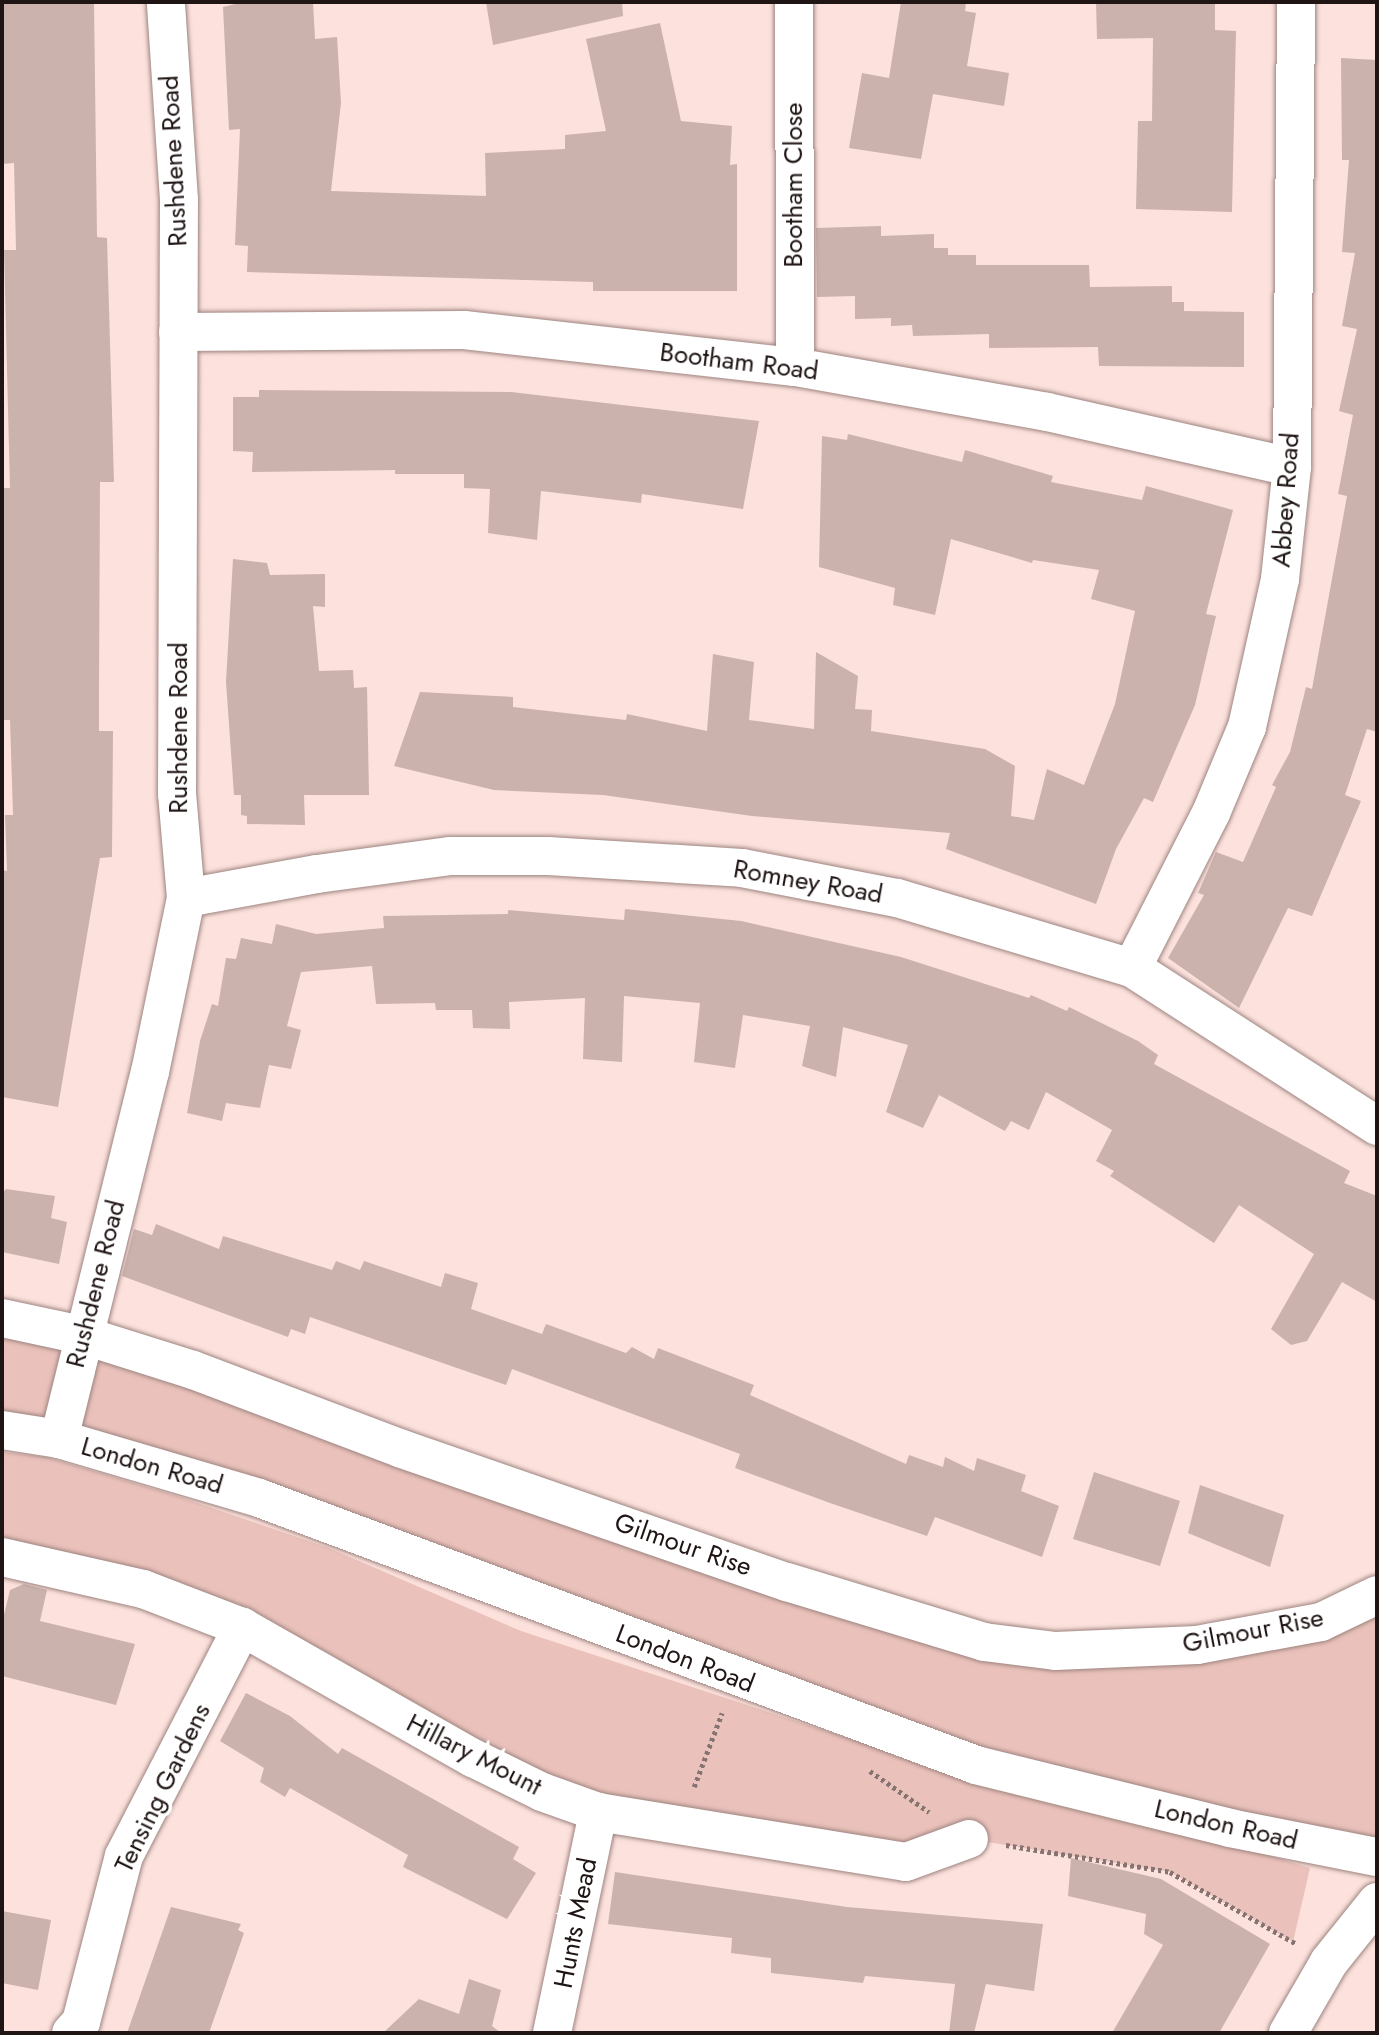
<!DOCTYPE html>
<html>
<head>
<meta charset="utf-8">
<style>
	body { margin:0 }
	#map { position:relative; width:1379px; height:2035px; overflow:hidden; background:#fce1dc; font-family:Jost,sans-serif }
	div>[style] { position:absolute }
	.green>* { inset:0; background:#ebc2bb }
	.building>* { inset:0; background:#cbb2ad }
	.path>* { height:4.5px; margin-top:-2.25px; transform-origin:0; background:repeating-linear-gradient(90deg,#857471 0 3.5px,transparent 0 7px) }
	.roads { filter:drop-shadow(0 0 2px #9d8480) drop-shadow(0 0 2px #9d8480) }
	.minor>* { height:38px; margin:-19px; padding:0 19px; transform-origin:19px; border-radius:19px; background:#fff }
	.major>* { height:38px; margin:-19px; padding:0 19px; transform-origin:19px; border-radius:19px; background:#fff }
	span { translate:-50% -50%; white-space:nowrap; text-align:center; line-height:1.15; -webkit-text-stroke:7px #fff; paint-order:stroke }
	.street-label { font-size:26px; color:#1f1514 }
	.frame { position:absolute; inset:0; border:4px solid #1f1514; pointer-events:none }
</style>
</head>
<body>
<div id="map">
	<div class="green">
		<i style="clip-path:polygon(2px 1318px,1055px 1651px,1377px 1595px,1377px 1848px,1230px 1828px,2px 1430px)"></i>
		<i style="clip-path:polygon(2px 1452px,46px 1457px,177px 1496px,329px 1548px,521px 1631px,988px 1784px,1182px 1829px,1310px 1868px,1293px 1942px,1170px 1872px,969px 1839px,906px 1862px,598px 1812px,317px 1673px,2px 1557px)"></i>
	</div>
	<div class="building">
		<i style="clip-path:polygon(2px 2px,94px 2px,97px 237px,107px 238px,114px 482px,100px 482px,99px 690px,99px 731px,113px 731px,112px 857px,100px 858px,58px 1107px,2px 1097px,2px 870px,7px 871px,5px 815px,13px 815px,10px 720px,2px 720px,2px 501px,4px 488px,10px 488px,4px 250px,16px 250px,14px 163px,2px 164px)"></i>
		<i style="clip-path:polygon(244px 2px,313px 2px,315px 39px,337px 37px,341px 103px,331px 191px,486px 196px,485px 153px,565px 149px,565px 135px,606px 131px,586px 39px,660px 23px,681px 121px,732px 126px,730px 165px,737px 164px,737px 291px,593px 291px,593px 282px,247px 272px,248px 246px,235px 245px,240px 129px,229px 130px,223px 7px)"></i>
		<i style="clip-path:polygon(486px 2px,622px 2px,623px 16px,493px 45px)"></i>
		<i style="clip-path:polygon(901px 2px,966px 2px,965px 11px,976px 13px,967px 66px,1009px 73px,1004px 106px,933px 94px,921px 159px,849px 148px,862px 73px,889px 78px)"></i>
		<i style="clip-path:polygon(1096px 2px,1215px 2px,1215px 30px,1236px 31px,1232px 212px,1136px 209px,1138px 121px,1152px 121px,1153px 38px,1097px 39px)"></i>
		<i style="clip-path:polygon(1341px 58px,1377px 60px,1377px 732px,1367px 729px,1345px 795px,1361px 801px,1312px 916px,1288px 908px,1239px 1008px,1168px 958px,1204px 895px,1198px 893px,1216px 852px,1243px 862px,1276px 787px,1272px 785px,1290px 752px,1306px 687px,1312px 689px,1347px 496px,1338px 494px,1353px 415px,1339px 411px,1357px 329px,1342px 326px,1355px 253px,1342px 252px,1349px 160px,1342px 160px)"></i>
		<i style="clip-path:polygon(881px 226px,881px 236px,934px 234px,934px 248px,948px 248px,948px 255px,976px 255px,976px 265px,1089px 265px,1090px 287px,1172px 286px,1172px 302px,1184px 302px,1184px 311px,1244px 312px,1244px 367px,1099px 366px,1098px 347px,989px 348px,989px 334px,913px 336px,912px 325px,891px 326px,891px 318px,855px 319px,855px 296px,817px 297px,816px 228px)"></i>
		<i style="clip-path:polygon(259px 390px,511px 392px,759px 421px,743px 509px,642px 494px,641px 503px,541px 491px,537px 540px,488px 533px,490px 489px,464px 488px,464px 474px,395px 474px,395px 470px,252px 472px,253px 452px,233px 451px,233px 397px,259px 397px)"></i>
		<i style="clip-path:polygon(848px 434px,962px 462px,965px 450px,1053px 476px,1051px 482px,1142px 500px,1146px 486px,1233px 510px,1206px 614px,1216px 616px,1195px 705px,1153px 802px,1144px 798px,1116px 849px,1096px 904px,946px 849px,950px 833px,752px 816px,603px 795px,494px 790px,394px 766px,420px 692px,513px 697px,513px 707px,626px 720px,627px 714px,707px 731px,713px 654px,754px 662px,749px 720px,814px 729px,816px 652px,858px 676px,855px 709px,872px 710px,871px 731px,985px 749px,1015px 766px,1011px 816px,1034px 820px,1047px 769px,1084px 785px,1115px 704px,1135px 611px,1091px 599px,1099px 570px,1033px 560px,1032px 563px,951px 539px,935px 615px,893px 605px,895px 588px,819px 567px,822px 436px,847px 440px)"></i>
		<i style="clip-path:polygon(233px 559px,267px 563px,270px 575px,325px 574px,325px 607px,313px 606px,319px 671px,353px 670px,354px 688px,367px 687px,369px 795px,304px 795px,305px 825px,247px 824px,247px 816px,241px 815px,241px 795px,234px 795px,226px 682px)"></i>
		<i style="clip-path:polygon(625px 909px,741px 921px,901px 957px,1029px 998px,1031px 995px,1067px 1011px,1069px 1007px,1138px 1041px,1158px 1055px,1154px 1064px,1350px 1171px,1344px 1183px,1377px 1196px,1377px 1302px,1342px 1282px,1307px 1341px,1291px 1345px,1271px 1329px,1314px 1254px,1239px 1205px,1214px 1243px,1110px 1176px,1114px 1171px,1096px 1161px,1112px 1130px,1046px 1092px,1029px 1130px,1011px 1121px,1005px 1131px,939px 1095px,923px 1128px,886px 1112px,908px 1045px,843px 1027px,836px 1077px,802px 1066px,810px 1026px,743px 1015px,735px 1068px,694px 1062px,700px 1003px,624px 996px,622px 1062px,583px 1059px,585px 998px,509px 1002px,510px 1029px,473px 1028px,472px 1010px,436px 1010px,435px 1003px,376px 1004px,372px 966px,301px 972px,287px 1026px,301px 1030px,291px 1069px,269px 1065px,260px 1108px,226px 1103px,222px 1121px,187px 1113px,200px 1041px,212px 1004px,218px 1006px,226px 958px,236px 959px,241px 938px,272px 944px,276px 924px,316px 934px,384px 928px,383px 916px,508px 914px,508px 910px,624px 920px)"></i>
		<i style="clip-path:polygon(6px 1189px,55px 1196px,51px 1218px,67px 1222px,59px 1264px,2px 1252px,2px 1194px)"></i>
		<i style="clip-path:polygon(156px 1224px,219px 1249px,223px 1236px,332px 1270px,336px 1261px,360px 1270px,364px 1261px,441px 1287px,445px 1273px,478px 1283px,471px 1309px,542px 1334px,546px 1324px,626px 1353px,632px 1347px,654px 1359px,658px 1348px,754px 1385px,750px 1395px,906px 1464px,909px 1455px,943px 1467px,945px 1457px,974px 1471px,977px 1458px,1026px 1475px,1021px 1491px,1059px 1506px,1042px 1557px,935px 1517px,927px 1536px,830px 1503px,735px 1468px,740px 1454px,512px 1369px,506px 1385px,310px 1317px,305px 1334px,291px 1329px,288px 1337px,122px 1276px,134px 1229px,152px 1235px)"></i>
		<i style="clip-path:polygon(1094px 1472px,1180px 1501px,1160px 1566px,1073px 1539px)"></i>
		<i style="clip-path:polygon(1200px 1485px,1284px 1515px,1270px 1567px,1188px 1533px)"></i>
		<i style="clip-path:polygon(24px 1584px,47px 1590px,40px 1621px,135px 1644px,116px 1705px,2px 1676px,2px 1623px,10px 1590px)"></i>
		<i style="clip-path:polygon(246px 1693px,290px 1716px,338px 1754px,342px 1748px,519px 1847px,513px 1859px,536px 1873px,507px 1919px,403px 1867px,408px 1855px,290px 1788px,285px 1797px,260px 1782px,264px 1768px,220px 1741px)"></i>
		<i style="clip-path:polygon(1071px 1858px,1161px 1879px,1270px 1944px,1219px 2033px,1112px 2033px,1163px 1945px,1144px 1934px,1146px 1914px,1068px 1896px)"></i>
		<i style="clip-path:polygon(615px 1872px,847px 1907px,1043px 1924px,1034px 1991px,986px 1984px,974px 2033px,949px 2033px,955px 1984px,865px 1976px,863px 1983px,771px 1973px,771px 1958px,731px 1953px,732px 1938px,608px 1924px)"></i>
		<i style="clip-path:polygon(171px 1907px,241px 1924px,238px 1930px,244px 1933px,209px 2033px,127px 2033px)"></i>
		<i style="clip-path:polygon(2px 1911px,51px 1920px,38px 1990px,2px 1983px)"></i>
		<i style="clip-path:polygon(469px 1979px,501px 1990px,492px 2026px,501px 2033px,383px 2033px,419px 1999px,459px 2014px)"></i>
	</div>
	<div class="path">
		<i style="left:870px;top:1771px;width:72px;rotate:34.8deg"></i>
		<i style="left:694px;top:1787px;width:79px;rotate:-69.3deg"></i>
		<i style="left:1006px;top:1845px;width:166px;rotate:9.3deg"></i>
		<i style="left:1170px;top:1872px;width:144px;rotate:29.6deg"></i>
	</div>
	<div class="roads">
		<div class="minor">
			<i style="left:794px;top:2px;width:365px;rotate:89.8deg"></i>
			<i style="left:178px;top:332px;width:286px;rotate:-0.4deg"></i>
			<i style="left:464px;top:330px;width:333px;rotate:6.4deg"></i>
			<i style="left:795px;top:367px;width:256px;rotate:10.1deg"></i>
			<i style="left:1047px;top:412px;width:251px;rotate:12.7deg"></i>
			<i style="left:186px;top:898px;width:133px;rotate:-10.4deg"></i>
			<i style="left:317px;top:874px;width:135px;rotate:-7.7deg"></i>
			<i style="left:451px;top:856px;width:97px"></i>
			<i style="left:548px;top:856px;width:194px;rotate:3.5deg"></i>
			<i style="left:742px;top:868px;width:158px;rotate:11deg"></i>
			<i style="left:897px;top:898px;width:245px;rotate:16.6deg"></i>
			<i style="left:1132px;top:968px;width:292px;rotate:32.8deg"></i>
			<i style="left:1132px;top:968px;width:174px;rotate:-63deg"></i>
			<i style="left:1211px;top:813px;width:93px;rotate:-67.3deg"></i>
			<i style="left:1247px;top:727px;width:152px;rotate:-77.4deg"></i>
			<i style="left:1280px;top:579px;width:113px;rotate:-83.9deg"></i>
			<i style="left:1292px;top:467px;width:465px;rotate:-89.5deg"></i>
			<i style="left:2px;top:1318px;width:82px;rotate:12deg"></i>
			<i style="left:82px;top:1335px;width:116px;rotate:17.5deg"></i>
			<i style="left:193px;top:1370px;width:223px;rotate:20.7deg"></i>
			<i style="left:402px;top:1449px;width:407px;rotate:19.1deg"></i>
			<i style="left:787px;top:1582px;width:206px;rotate:16.9deg"></i>
			<i style="left:984px;top:1642px;width:72px;rotate:7.2deg"></i>
			<i style="left:1055px;top:1651px;width:142px;rotate:-2.4deg"></i>
			<i style="left:1197px;top:1645px;width:126px;rotate:-10.5deg"></i>
			<i style="left:1321px;top:1622px;width:62px;rotate:-25.7deg"></i>
			<i style="left:59px;top:1439px;width:378px;rotate:-76.1deg"></i>
			<i style="left:150px;top:1072px;width:178px;rotate:-78.3deg"></i>
			<i style="left:186px;top:898px;width:104px;rotate:-94.9deg"></i>
			<i style="left:177px;top:794px;width:594px;rotate:-89.81deg"></i>
			<i style="left:179px;top:200px;width:198px;rotate:-93.8deg"></i>
			<i style="left:2px;top:1557px;width:145px;rotate:12.8deg"></i>
			<i style="left:143px;top:1589px;width:106px;rotate:21deg"></i>
			<i style="left:242px;top:1627px;width:266px;rotate:29.6deg"></i>
			<i style="left:473px;top:1758px;width:77px;rotate:26.2deg"></i>
			<i style="left:542px;top:1792px;width:59px;rotate:19.7deg"></i>
			<i style="left:598px;top:1812px;width:312px;rotate:9.2deg"></i>
			<i style="left:906px;top:1862px;width:67px;rotate:-20.1deg"></i>
			<i style="left:71px;top:2033px;width:15px;rotate:-48deg"></i>
			<i style="left:81px;top:2022px;width:171px;rotate:-75.5deg"></i>
			<i style="left:124px;top:1856px;width:258px;rotate:-62.7deg"></i>
			<i style="left:552px;top:2033px;width:226px;rotate:-78.2deg"></i>
			<i style="left:1288px;top:2033px;width:82px;rotate:-60deg"></i>
			<i style="left:1329px;top:1962px;width:77px;rotate:-51.3deg"></i>
		</div>
		<div class="major">
			<i style="left:2px;top:1430px;width:58px;rotate:9deg"></i>
			<i style="left:59px;top:1439px;width:209px;rotate:16.4deg"></i>
			<i style="left:259px;top:1498px;width:765px;rotate:20.42deg"></i>
			<i style="left:976px;top:1765px;width:262px;rotate:13.9deg"></i>
			<i style="left:1230px;top:1828px;width:150px;rotate:11.2deg"></i>
		</div>
	</div>
	<div class="street-label">
		<span style="left:174px;top:161px;rotate:-93deg">Rushdene Road</span>
		<span style="left:794px;top:185px;rotate:-90deg">Bootham Close</span>
		<span style="left:739px;top:362px;rotate:7deg">Bootham Road</span>
		<span style="left:1286px;top:500px;rotate:-86deg">Abbey Road</span>
		<span style="left:179px;top:728px;rotate:-90deg">Rushdene Road</span>
		<span style="left:808px;top:882px;rotate:10deg">Romney Road</span>
		<span style="left:96px;top:1284px;rotate:-76deg">Rushdene Road</span>
		<span style="left:152px;top:1466px;rotate:16deg">London Road</span>
		<span style="left:683px;top:1545px;rotate:19deg">Gilmour Rise</span>
		<span style="left:1253px;top:1631px;rotate:-11deg">Gilmour Rise</span>
		<span style="left:685px;top:1659px;rotate:21deg">London Road</span>
		<span style="left:474px;top:1755px;rotate:27deg">Hillary Mount</span>
		<span style="left:163px;top:1788px;rotate:-64deg">Tensing Gardens</span>
		<span style="left:1226px;top:1825px;rotate:13deg">London Road</span>
		<span style="left:576px;top:1923px;rotate:-79deg">Hunts Mead</span>
	</div>
	<div class="frame"></div>
</div>
</body>
</html>
